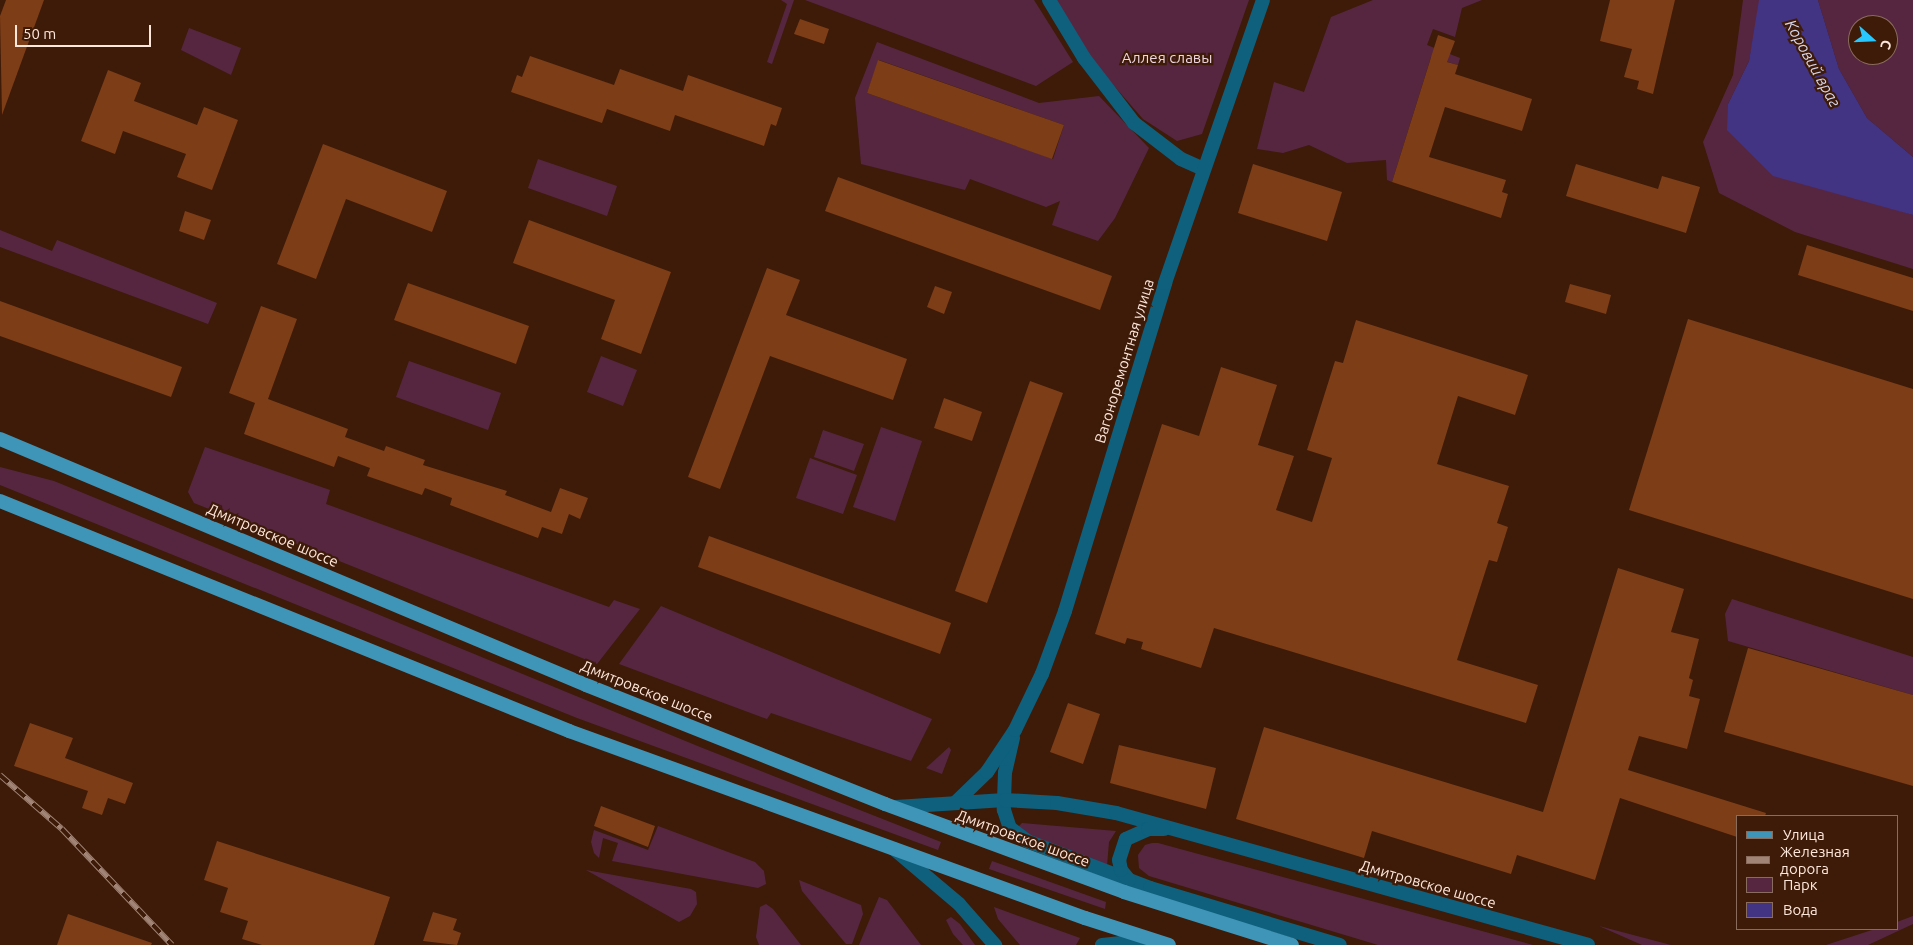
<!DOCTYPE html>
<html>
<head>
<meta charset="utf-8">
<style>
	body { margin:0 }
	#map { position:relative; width:1913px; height:945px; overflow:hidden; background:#3d1b08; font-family:Ubuntu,sans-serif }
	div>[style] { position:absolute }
	.green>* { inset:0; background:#562641 }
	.water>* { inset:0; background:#433383 }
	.building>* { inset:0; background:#7d3d17 }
	.minor>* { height:14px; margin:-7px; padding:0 7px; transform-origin:7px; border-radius:7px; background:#0e607d }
	.tertiary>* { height:14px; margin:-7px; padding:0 7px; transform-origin:7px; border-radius:7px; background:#0e607d }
	.primary>* { height:14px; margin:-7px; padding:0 7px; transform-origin:7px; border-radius:7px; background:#3f95b7 }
	.rail>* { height:5.5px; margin-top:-2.75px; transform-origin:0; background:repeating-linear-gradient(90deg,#3d1b08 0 11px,#a18475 0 22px); box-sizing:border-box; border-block:1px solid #a18475 }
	span { translate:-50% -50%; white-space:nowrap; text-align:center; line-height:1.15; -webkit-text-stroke:4.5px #3d1b08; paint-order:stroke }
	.park-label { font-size:15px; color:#efd6e2 }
	.street-label { font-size:15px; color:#fde6da }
	.water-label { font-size:16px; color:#d6d5ec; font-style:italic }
	.legend { position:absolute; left:1736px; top:815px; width:162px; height:115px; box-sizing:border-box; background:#3d1b08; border:1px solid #8a6c5c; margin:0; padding:6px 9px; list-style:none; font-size:15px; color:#fde6da }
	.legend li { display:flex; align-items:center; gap:10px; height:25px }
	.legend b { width:25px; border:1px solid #8a6c5c }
	.north { position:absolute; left:1848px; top:15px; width:50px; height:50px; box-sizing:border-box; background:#3d1b08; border:1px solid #8a6c5c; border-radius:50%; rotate:110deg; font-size:14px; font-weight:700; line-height:20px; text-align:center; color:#fde6da }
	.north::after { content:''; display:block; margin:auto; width:18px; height:22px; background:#28c8ff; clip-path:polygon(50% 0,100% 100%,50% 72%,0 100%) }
	.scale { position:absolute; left:15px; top:25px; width:136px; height:22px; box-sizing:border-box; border:2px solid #fde6da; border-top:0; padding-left:6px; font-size:15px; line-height:18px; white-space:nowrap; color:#fde6da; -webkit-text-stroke:4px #3d1b08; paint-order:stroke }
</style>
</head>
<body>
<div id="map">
	<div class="green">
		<i style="clip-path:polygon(781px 0,794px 0,772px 64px,767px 62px,787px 4px)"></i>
		<i style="clip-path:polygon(805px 0,1034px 0,1073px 62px,1036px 86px)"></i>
		<i style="clip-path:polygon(1055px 0,1249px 0,1202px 134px,1177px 141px,1143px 119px,1088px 56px)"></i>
		<i style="clip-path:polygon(1373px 0,1482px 0,1462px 8px,1455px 37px,1433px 29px,1427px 45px,1460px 58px,1458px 65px,1431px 57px,1392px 182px,1387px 180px,1386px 160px,1347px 163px,1309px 145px,1283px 153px,1257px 149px,1274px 82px,1304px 92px,1331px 17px)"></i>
		<i style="clip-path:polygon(1743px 0,1759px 0,1760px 5px,1749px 61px,1728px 104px,1870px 201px,1913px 215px,1913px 269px,1795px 232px,1719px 193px,1703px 142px,1733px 75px)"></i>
		<i style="clip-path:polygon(evenodd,1818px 0,1913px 0,1913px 157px,1867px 118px,1839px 69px,1818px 0,1858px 25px,1888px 25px,1888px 55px,1858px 55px,1858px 25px)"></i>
		<i style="clip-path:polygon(189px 28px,241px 48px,231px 75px,181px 50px)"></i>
		<i style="clip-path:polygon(evenodd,877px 42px,1039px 103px,1099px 96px,1149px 148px,1115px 218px,1098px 241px,1052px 225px,1060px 201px,1046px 207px,970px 179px,965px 190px,861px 164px,855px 98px,877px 42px,879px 60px,1064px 125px,1053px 159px,867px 93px,879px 60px)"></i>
		<i style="clip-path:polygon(538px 159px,617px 186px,607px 216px,528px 188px)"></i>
		<i style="clip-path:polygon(0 230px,52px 251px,57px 240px,217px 303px,208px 324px,0 247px)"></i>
		<i style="clip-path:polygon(601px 356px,637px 370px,623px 406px,587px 392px)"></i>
		<i style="clip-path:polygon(409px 361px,501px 393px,488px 430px,396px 397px)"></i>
		<i style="clip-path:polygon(881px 427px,922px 441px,895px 521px,853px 507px)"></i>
		<i style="clip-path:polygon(823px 430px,864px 444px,854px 471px,814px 457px)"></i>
		<i style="clip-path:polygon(205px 447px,330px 490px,326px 504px,609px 607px,614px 600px,640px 609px,597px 664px,194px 503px,188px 492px)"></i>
		<i style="clip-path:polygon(810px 458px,857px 475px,843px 514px,796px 498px)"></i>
		<i style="clip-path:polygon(0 467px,54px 481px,700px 747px,941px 842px,938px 850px,577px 718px,0 485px)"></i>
		<i style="clip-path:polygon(1732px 599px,1913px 657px,1913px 695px,1728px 641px,1725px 614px)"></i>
		<i style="clip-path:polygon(661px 606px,932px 719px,911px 761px,771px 713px,767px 719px,619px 664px)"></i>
		<i style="clip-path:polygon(949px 747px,951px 750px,942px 774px,926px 768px)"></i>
		<i style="clip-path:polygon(1022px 823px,1116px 831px,1109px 842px,1107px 866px,1028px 837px,1017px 828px)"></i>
		<i style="clip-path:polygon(658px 826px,755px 862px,764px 871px,766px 884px,758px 888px,612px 861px,618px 843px,603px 838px,599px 858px,594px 853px,591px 842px,594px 830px,648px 850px)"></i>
		<i style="clip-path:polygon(1152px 843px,1158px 843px,1533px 945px,1378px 945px,1149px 876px,1139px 868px,1138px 855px,1145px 845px)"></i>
		<i style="clip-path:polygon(992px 861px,1106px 902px,1105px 909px,989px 869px)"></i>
		<i style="clip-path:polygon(586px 870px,691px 889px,696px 892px,697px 904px,690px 916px,679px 922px)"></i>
		<i style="clip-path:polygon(799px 880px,861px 905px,863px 914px,852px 944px,846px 944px,802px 891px)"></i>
		<i style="clip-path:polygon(879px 897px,887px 900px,921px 945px,859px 945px)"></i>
		<i style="clip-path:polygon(766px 904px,773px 909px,801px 945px,759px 945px,756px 937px,760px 907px)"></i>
		<i style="clip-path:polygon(994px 907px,1080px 938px,1076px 945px,1020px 945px,998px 919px)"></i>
		<i style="clip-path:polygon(1913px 916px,1913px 924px,1868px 945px,1826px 945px,1875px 929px,1897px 929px,1897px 922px)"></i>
		<i style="clip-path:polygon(951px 917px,960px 924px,975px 945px,963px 945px,953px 934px,946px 920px)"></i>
		<i style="clip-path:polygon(1599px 926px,1671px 945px,1642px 945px)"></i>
	</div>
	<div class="water">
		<i style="clip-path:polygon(1759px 0,1818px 0,1839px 69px,1867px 118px,1913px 157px,1913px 215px,1773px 176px,1727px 130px,1728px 104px,1749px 61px)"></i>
	</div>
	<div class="building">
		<i style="clip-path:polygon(6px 0,44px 0,2px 115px,0 16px)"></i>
		<i style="clip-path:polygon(1610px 0,1675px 0,1653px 94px,1637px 89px,1639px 81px,1624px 77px,1632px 49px,1600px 41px)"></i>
		<i style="clip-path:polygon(800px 19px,829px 29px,824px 44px,794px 34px)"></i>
		<i style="clip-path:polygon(1438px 35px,1455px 41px,1447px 62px,1458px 65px,1455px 74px,1532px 99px,1522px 131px,1445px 107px,1429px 157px,1506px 180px,1502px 192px,1508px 194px,1501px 218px,1392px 182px)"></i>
		<i style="clip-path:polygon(530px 56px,614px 85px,620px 69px,683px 91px,688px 75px,782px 108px,776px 126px,771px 124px,764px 146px,675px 115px,670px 131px,607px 109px,602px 123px,511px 92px,517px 75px,522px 77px)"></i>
		<i style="clip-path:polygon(878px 60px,1064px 125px,1052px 159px,867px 93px)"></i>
		<i style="clip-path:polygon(108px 70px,141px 83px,134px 101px,197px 125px,204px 107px,238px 120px,212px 190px,177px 177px,186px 154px,123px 131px,115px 154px,81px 141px)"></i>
		<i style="clip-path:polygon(323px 144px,447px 191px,432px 232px,346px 199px,316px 279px,277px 264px)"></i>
		<i style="clip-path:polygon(1253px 164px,1342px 192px,1327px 241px,1238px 213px)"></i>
		<i style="clip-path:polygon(1576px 164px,1658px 189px,1662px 176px,1700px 187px,1686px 233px,1566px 196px)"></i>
		<i style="clip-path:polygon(838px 177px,1112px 276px,1100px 310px,825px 211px)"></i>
		<i style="clip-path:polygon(185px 211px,211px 220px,204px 240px,179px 231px)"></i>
		<i style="clip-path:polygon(529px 220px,671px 272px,641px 354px,601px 339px,615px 300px,513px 263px)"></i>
		<i style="clip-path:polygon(1807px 245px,1913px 278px,1913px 311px,1798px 275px)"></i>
		<i style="clip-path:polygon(767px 268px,800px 280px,786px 315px,907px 359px,893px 400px,770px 356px,720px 489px,688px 477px)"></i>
		<i style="clip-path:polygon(408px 283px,529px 326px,516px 364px,394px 320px)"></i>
		<i style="clip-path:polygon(1570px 284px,1611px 295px,1606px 314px,1565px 302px)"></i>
		<i style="clip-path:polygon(935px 286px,952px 292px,944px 314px,927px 307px)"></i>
		<i style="clip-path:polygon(0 301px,182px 367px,171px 397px,0 336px)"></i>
		<i style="clip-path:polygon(261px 306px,297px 319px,268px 399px,348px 429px,345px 437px,384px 451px,386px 446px,425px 460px,423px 465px,507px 491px,505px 495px,551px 512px,560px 488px,588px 498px,580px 519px,569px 514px,562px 534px,542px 527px,538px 538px,450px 505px,452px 498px,425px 488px,422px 495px,367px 476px,370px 468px,338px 456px,334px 467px,244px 434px,255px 403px,229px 393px)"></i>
		<i style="clip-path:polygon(1688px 319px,1913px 389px,1913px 599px,1629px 510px)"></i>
		<i style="clip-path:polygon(1356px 320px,1528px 375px,1515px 415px,1458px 396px,1437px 464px,1509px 486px,1497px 523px,1508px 527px,1497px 562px,1489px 560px,1457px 660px,1538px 685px,1526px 723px,1214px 628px,1201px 668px,1141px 649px,1143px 642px,1127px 638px,1125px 644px,1095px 634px,1162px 424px,1199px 436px,1221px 367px,1277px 385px,1258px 445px,1294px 456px,1276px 510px,1312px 522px,1332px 458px,1307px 450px,1335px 361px,1343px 363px)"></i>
		<i style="clip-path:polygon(1030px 381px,1063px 393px,987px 603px,955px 591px)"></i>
		<i style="clip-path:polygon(944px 398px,982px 412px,972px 441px,934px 428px)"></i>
		<i style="clip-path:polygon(709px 536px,951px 623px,940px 654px,698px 567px)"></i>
		<i style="clip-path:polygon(1618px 568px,1684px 589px,1671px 632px,1699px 639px,1689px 678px,1693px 680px,1689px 696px,1700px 699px,1687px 749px,1639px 736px,1628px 770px,1766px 813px,1765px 816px,1737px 816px,1737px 837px,1620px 798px,1595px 880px,1517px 855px,1511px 874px,1372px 831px,1364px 858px,1236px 819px,1264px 727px,1543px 812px)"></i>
		<i style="clip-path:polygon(1748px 648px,1913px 695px,1913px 786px,1724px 732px)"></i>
		<i style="clip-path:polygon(1068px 703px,1100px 714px,1083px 764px,1050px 752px)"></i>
		<i style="clip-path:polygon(30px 723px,73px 738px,65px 758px,133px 783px,125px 804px,108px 798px,102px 815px,82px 808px,88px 791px,14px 766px)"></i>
		<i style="clip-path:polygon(1119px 745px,1216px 768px,1206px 809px,1110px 783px)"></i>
		<i style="clip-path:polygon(601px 806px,655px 826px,648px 847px,594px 826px)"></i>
		<i style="clip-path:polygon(217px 841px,390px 897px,374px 945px,262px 945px,242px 939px,248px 921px,220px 912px,228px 888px,204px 880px)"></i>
		<i style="clip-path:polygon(433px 912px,457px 919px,453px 930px,461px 933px,457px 945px,423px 941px)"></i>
		<i style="clip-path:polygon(68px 914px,152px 943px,151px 945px,57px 945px)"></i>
	</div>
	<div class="minor">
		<i style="left:1049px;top:0;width:68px;rotate:58.9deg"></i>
		<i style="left:1084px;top:58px;width:82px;rotate:52.4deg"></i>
		<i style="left:1134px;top:123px;width:59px;rotate:37.5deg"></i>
		<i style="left:1181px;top:159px;width:24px;rotate:24deg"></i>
	</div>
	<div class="tertiary">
		<i style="left:1013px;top:738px;width:35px;rotate:103deg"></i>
		<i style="left:1005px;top:772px;width:38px;rotate:92deg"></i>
		<i style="left:1004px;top:810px;width:19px;rotate:72deg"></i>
		<i style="left:1010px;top:828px;width:21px;rotate:37deg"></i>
		<i style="left:1027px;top:841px;width:132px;rotate:20.9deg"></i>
		<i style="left:1150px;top:888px;width:198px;rotate:16.7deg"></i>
		<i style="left:955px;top:803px;width:45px;rotate:-44.1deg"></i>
		<i style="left:987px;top:772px;width:50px;rotate:-56.3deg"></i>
		<i style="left:1015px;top:730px;width:62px;rotate:-64.3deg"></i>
		<i style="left:1042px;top:674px;width:67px;rotate:-69.9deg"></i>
		<i style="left:1065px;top:611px;width:343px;rotate:-73deg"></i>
		<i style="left:1165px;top:283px;width:299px;rotate:-70.9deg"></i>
		<i style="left:896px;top:807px;width:109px;rotate:-3.7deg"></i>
		<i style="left:1005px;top:800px;width:52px;rotate:3.3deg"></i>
		<i style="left:1057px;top:803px;width:60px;rotate:9.6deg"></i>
		<i style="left:1116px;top:813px;width:490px;rotate:15.6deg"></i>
		<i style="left:894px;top:849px;width:85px;rotate:40.2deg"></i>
		<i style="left:959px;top:904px;width:55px;rotate:48.7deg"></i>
		<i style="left:1129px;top:880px;width:13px;rotate:-129deg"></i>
		<i style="left:1121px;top:870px;width:10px;rotate:-101deg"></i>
		<i style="left:1119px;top:860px;width:22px;rotate:-72deg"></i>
		<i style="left:1126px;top:839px;width:24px;rotate:-24deg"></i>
		<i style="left:1148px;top:829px;width:16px"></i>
		<i style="left:1102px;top:945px;width:48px;rotate:-5.9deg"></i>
	</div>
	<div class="primary">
		<i style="left:0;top:439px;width:636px;rotate:22.77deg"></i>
		<i style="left:586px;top:685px;width:322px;rotate:21.7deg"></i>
		<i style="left:885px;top:804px;width:255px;rotate:20.2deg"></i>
		<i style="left:1124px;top:892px;width:176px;rotate:17.5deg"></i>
		<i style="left:0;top:501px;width:614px;rotate:22.01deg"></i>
		<i style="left:569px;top:731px;width:549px;rotate:19.92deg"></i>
		<i style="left:1085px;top:918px;width:88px;rotate:17.8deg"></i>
	</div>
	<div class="rail">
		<i style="left:0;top:775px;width:82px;rotate:41.1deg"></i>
		<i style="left:62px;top:829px;width:160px;rotate:46.5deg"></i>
	</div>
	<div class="park-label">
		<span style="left:1167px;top:58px">Аллея славы</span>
	</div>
	<div class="street-label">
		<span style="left:1124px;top:361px;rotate:-73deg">Вагоноремонтная улица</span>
		<span style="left:273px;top:535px;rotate:23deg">Дмитровское шоссе</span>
		<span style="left:647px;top:691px;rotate:22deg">Дмитровское шоссе</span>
		<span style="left:1023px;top:838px;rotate:20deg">Дмитровское шоссе</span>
		<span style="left:1428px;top:884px;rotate:16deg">Дмитровское шоссе</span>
	</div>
	<div class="water-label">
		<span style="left:1813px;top:63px;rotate:61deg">Коровий враг</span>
	</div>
	<ul class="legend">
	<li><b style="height:6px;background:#3f95b7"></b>Улица</li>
	<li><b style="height:6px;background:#a18475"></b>Железная дорога</li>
	<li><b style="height:14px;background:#562641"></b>Парк</li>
	<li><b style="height:14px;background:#433383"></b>Вода</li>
	</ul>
	<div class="north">С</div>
	<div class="scale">50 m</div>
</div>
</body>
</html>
